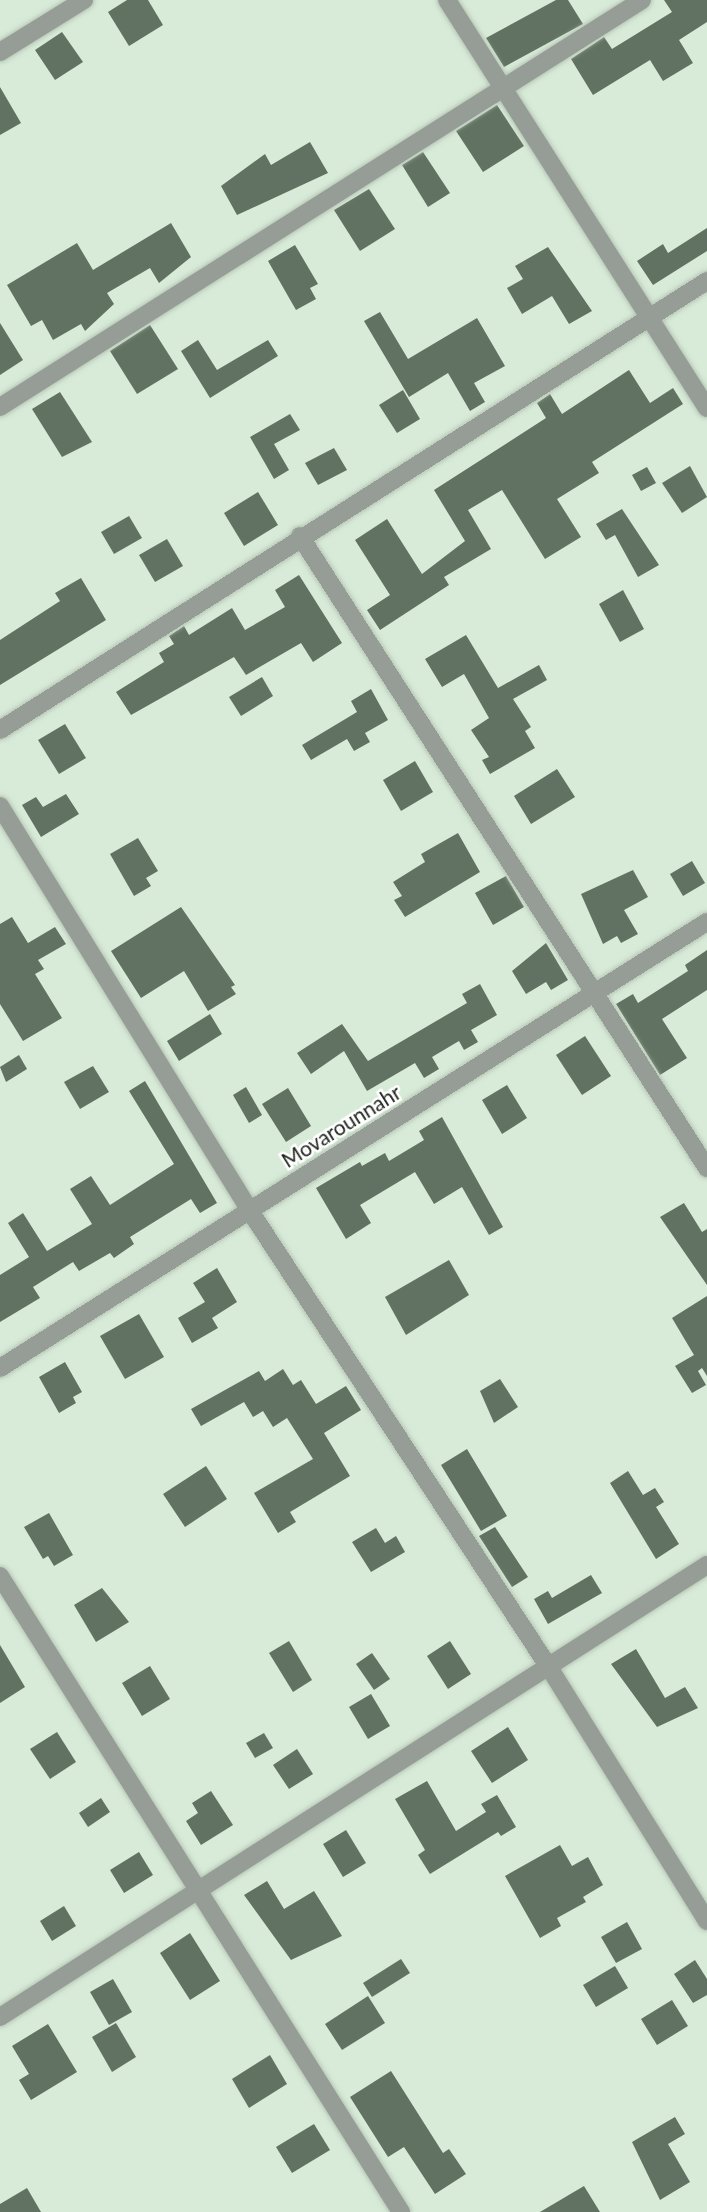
<!DOCTYPE html>
<html>
<head>
<meta charset="utf-8">
<style>
	body { margin:0 }
	#map { position:relative; width:707px; height:2212px; overflow:hidden; background:#d8ead8; font-family:Lato,sans-serif }
	div>[style] { position:absolute }
	.building>* { inset:0; background:#627262 }
	.roads { filter:drop-shadow(0 0 2px #b6c6b6) drop-shadow(0 0 2px #b6c6b6) }
	.street>* { height:18px; margin:-9px; padding:0 9px; transform-origin:9px; border-radius:9px; background:#969d96 }
	span { translate:-50% -50%; white-space:nowrap; text-align:center; line-height:1.15; -webkit-text-stroke:5px #fff; paint-order:stroke }
	.street-label { font-size:21px; color:#1d231d }
</style>
</head>
<body>
<div id="map">
	<div class="building">
		<i style="clip-path:polygon(127px 0,148px 0,163px 25px,129px 46px,108px 12px)"></i>
		<i style="clip-path:polygon(556px 0,568px 0,583px 24px,504px 67px,486px 38px)"></i>
		<i style="clip-path:polygon(664px 0,707px 0,707px 22px,679px 40px,693px 63px,663px 81px,650px 60px,593px 95px,571px 59px,604px 37px,612px 49px,672px 12px)"></i>
		<i style="clip-path:polygon(62px 32px,83px 62px,55px 80px,35px 50px)"></i>
		<i style="clip-path:polygon(0 87px,21px 123px,0 135px)"></i>
		<i style="clip-path:polygon(497px 105px,524px 146px,483px 172px,456px 131px)"></i>
		<i style="clip-path:polygon(310px 142px,328px 173px,237px 215px,221px 186px,265px 154px,271px 165px)"></i>
		<i style="clip-path:polygon(423px 152px,450px 193px,428px 207px,402px 165px)"></i>
		<i style="clip-path:polygon(369px 189px,395px 229px,360px 251px,334px 210px)"></i>
		<i style="clip-path:polygon(171px 223px,191px 257px,159px 283px,150px 268px,107px 293px,114px 304px,85px 331px,81px 324px,53px 340px,42px 320px,31px 326px,7px 285px,77px 243px,93px 270px)"></i>
		<i style="clip-path:polygon(707px 228px,707px 251px,653px 285px,637px 261px,663px 244px,668px 253px)"></i>
		<i style="clip-path:polygon(295px 245px,318px 284px,310px 288px,316px 299px,296px 310px,268px 261px)"></i>
		<i style="clip-path:polygon(548px 247px,592px 311px,569px 324px,552px 296px,522px 314px,507px 288px,523px 279px,515px 266px)"></i>
		<i style="clip-path:polygon(380px 312px,408px 359px,477px 318px,505px 366px,474px 383px,485px 402px,470px 411px,448px 373px,409px 397px,364px 321px)"></i>
		<i style="clip-path:polygon(0 323px,23px 360px,0 375px)"></i>
		<i style="clip-path:polygon(150px 325px,178px 369px,137px 394px,110px 351px)"></i>
		<i style="clip-path:polygon(198px 340px,217px 370px,268px 340px,278px 356px,210px 398px,181px 351px)"></i>
		<i style="clip-path:polygon(629px 370px,650px 403px,673px 388px,683px 404px,592px 462px,599px 473px,557px 499px,581px 537px,545px 559px,502px 490px,468px 510px,491px 549px,444px 577px,449px 585px,380px 630px,367px 610px,390px 595px,355px 540px,387px 519px,422px 574px,465px 541px,434px 490px,546px 418px,537px 403px,550px 394px,562px 414px)"></i>
		<i style="clip-path:polygon(403px 390px,420px 419px,397px 433px,379px 405px)"></i>
		<i style="clip-path:polygon(60px 392px,92px 442px,62px 457px,32px 409px)"></i>
		<i style="clip-path:polygon(290px 414px,300px 430px,274px 444px,289px 470px,274px 479px,250px 437px)"></i>
		<i style="clip-path:polygon(334px 448px,347px 470px,318px 485px,305px 463px)"></i>
		<i style="clip-path:polygon(690px 466px,707px 497px,682px 513px,662px 483px)"></i>
		<i style="clip-path:polygon(647px 467px,656px 483px,641px 491px,632px 475px)"></i>
		<i style="clip-path:polygon(258px 492px,278px 525px,244px 546px,224px 513px)"></i>
		<i style="clip-path:polygon(622px 509px,659px 565px,638px 577px,615px 535px,606px 540px,596px 524px)"></i>
		<i style="clip-path:polygon(129px 516px,142px 538px,114px 554px,101px 532px)"></i>
		<i style="clip-path:polygon(167px 539px,183px 566px,155px 582px,139px 555px)"></i>
		<i style="clip-path:polygon(299px 575px,342px 643px,313px 662px,301px 643px,246px 675px,234px 657px,131px 715px,116px 692px,164px 662px,159px 653px,174px 644px,169px 636px,184px 626px,189px 635px,232px 608px,245px 630px,285px 607px,275px 590px)"></i>
		<i style="clip-path:polygon(81px 578px,106px 620px,0 685px,0 640px,60px 601px,55px 593px)"></i>
		<i style="clip-path:polygon(623px 590px,644px 629px,620px 642px,599px 604px)"></i>
		<i style="clip-path:polygon(466px 635px,498px 688px,539px 665px,547px 680px,513px 699px,531px 727px,525px 731px,535px 748px,490px 774px,482px 760px,489px 757px,471px 730px,489px 718px,464px 674px,442px 687px,425px 659px)"></i>
		<i style="clip-path:polygon(262px 677px,273px 696px,241px 716px,229px 697px)"></i>
		<i style="clip-path:polygon(371px 689px,388px 720px,365px 733px,370px 742px,354px 751px,347px 739px,311px 760px,302px 745px,357px 712px,351px 701px)"></i>
		<i style="clip-path:polygon(65px 724px,86px 758px,59px 774px,38px 740px)"></i>
		<i style="clip-path:polygon(415px 761px,433px 792px,401px 811px,383px 780px)"></i>
		<i style="clip-path:polygon(557px 769px,575px 797px,531px 824px,514px 796px)"></i>
		<i style="clip-path:polygon(66px 794px,79px 814px,41px 837px,22px 805px,36px 797px,43px 807px)"></i>
		<i style="clip-path:polygon(458px 833px,480px 872px,405px 917px,394px 900px,402px 896px,393px 882px,425px 862px,421px 854px)"></i>
		<i style="clip-path:polygon(138px 838px,158px 871px,146px 878px,151px 886px,134px 896px,110px 854px)"></i>
		<i style="clip-path:polygon(692px 861px,705px 883px,683px 896px,670px 874px)"></i>
		<i style="clip-path:polygon(633px 870px,648px 897px,624px 910px,638px 934px,621px 943px,617px 936px,603px 944px,581px 894px)"></i>
		<i style="clip-path:polygon(506px 876px,524px 907px,493px 925px,475px 893px)"></i>
		<i style="clip-path:polygon(181px 907px,235px 985px,231px 987px,236px 994px,208px 1011px,184px 971px,141px 998px,111px 951px)"></i>
		<i style="clip-path:polygon(12px 917px,28px 943px,55px 927px,66px 944px,38px 960px,44px 969px,35px 974px,62px 1018px,23px 1041px,0 1004px,0 924px)"></i>
		<i style="clip-path:polygon(546px 943px,568px 980px,551px 990px,546px 982px,526px 994px,512px 971px)"></i>
		<i style="clip-path:polygon(707px 950px,707px 990px,662px 1019px,687px 1058px,660px 1075px,616px 1004px,633px 994px,638px 1003px,688px 971px,685px 965px)"></i>
		<i style="clip-path:polygon(480px 984px,497px 1015px,471px 1030px,478px 1042px,464px 1050px,459px 1041px,432px 1057px,439px 1069px,424px 1078px,415px 1063px,367px 1091px,344px 1051px,311px 1074px,297px 1053px,342px 1024px,368px 1061px,467px 1003px,462px 994px)"></i>
		<i style="clip-path:polygon(210px 1014px,222px 1034px,179px 1061px,167px 1041px)"></i>
		<i style="clip-path:polygon(585px 1036px,611px 1076px,582px 1095px,556px 1055px)"></i>
		<i style="clip-path:polygon(19px 1055px,27px 1069px,6px 1082px,0 1067px)"></i>
		<i style="clip-path:polygon(93px 1066px,109px 1092px,80px 1109px,64px 1082px)"></i>
		<i style="clip-path:polygon(145px 1081px,217px 1203px,200px 1213px,191px 1199px,130px 1237px,134px 1244px,114px 1258px,110px 1253px,79px 1271px,73px 1262px,33px 1287px,40px 1298px,0 1322px,0 1275px,29px 1257px,8px 1223px,23px 1213px,47px 1251px,92px 1224px,70px 1189px,91px 1176px,110px 1205px,174px 1164px,129px 1091px)"></i>
		<i style="clip-path:polygon(507px 1085px,527px 1118px,502px 1134px,482px 1100px)"></i>
		<i style="clip-path:polygon(246px 1087px,262px 1115px,249px 1123px,233px 1095px)"></i>
		<i style="clip-path:polygon(288px 1088px,311px 1126px,286px 1142px,262px 1104px)"></i>
		<i style="clip-path:polygon(442px 1117px,503px 1227px,489px 1235px,462px 1187px,434px 1204px,415px 1172px,360px 1205px,371px 1223px,346px 1239px,316px 1188px,360px 1162px,362px 1166px,385px 1153px,389px 1161px,424px 1140px,419px 1131px)"></i>
		<i style="clip-path:polygon(684px 1203px,702px 1232px,707px 1229px,707px 1285px,660px 1217px)"></i>
		<i style="clip-path:polygon(449px 1260px,469px 1295px,406px 1335px,385px 1297px)"></i>
		<i style="clip-path:polygon(217px 1268px,237px 1302px,212px 1318px,218px 1328px,192px 1343px,178px 1318px,205px 1302px,193px 1283px)"></i>
		<i style="clip-path:polygon(707px 1296px,707px 1376px,702px 1368px,698px 1371px,706px 1385px,692px 1393px,675px 1366px,694px 1355px,672px 1318px)"></i>
		<i style="clip-path:polygon(139px 1314px,164px 1357px,125px 1379px,100px 1336px)"></i>
		<i style="clip-path:polygon(65px 1362px,82px 1392px,73px 1397px,76px 1403px,59px 1413px,39px 1377px)"></i>
		<i style="clip-path:polygon(283px 1369px,293px 1385px,301px 1380px,316px 1404px,346px 1386px,361px 1410px,324px 1433px,350px 1476px,290px 1512px,296px 1522px,278px 1533px,254px 1493px,313px 1459px,287px 1418px,273px 1427px,263px 1411px,253px 1417px,244px 1402px,201px 1426px,191px 1409px,259px 1371px,265px 1381px)"></i>
		<i style="clip-path:polygon(500px 1379px,518px 1407px,494px 1423px,480px 1391px)"></i>
		<i style="clip-path:polygon(467px 1449px,507px 1516px,481px 1531px,441px 1465px)"></i>
		<i style="clip-path:polygon(206px 1466px,227px 1499px,185px 1527px,163px 1494px)"></i>
		<i style="clip-path:polygon(628px 1471px,643px 1495px,655px 1488px,664px 1502px,656px 1507px,679px 1544px,656px 1559px,610px 1483px)"></i>
		<i style="clip-path:polygon(49px 1513px,73px 1555px,54px 1566px,48px 1556px,43px 1559px,24px 1527px)"></i>
		<i style="clip-path:polygon(495px 1527px,528px 1577px,512px 1587px,479px 1536px)"></i>
		<i style="clip-path:polygon(376px 1528px,385px 1543px,396px 1536px,405px 1552px,371px 1572px,352px 1542px)"></i>
		<i style="clip-path:polygon(591px 1575px,602px 1593px,548px 1624px,534px 1599px,548px 1591px,552px 1598px)"></i>
		<i style="clip-path:polygon(102px 1588px,129px 1622px,96px 1642px,74px 1605px)"></i>
		<i style="clip-path:polygon(289px 1641px,312px 1680px,293px 1692px,269px 1653px)"></i>
		<i style="clip-path:polygon(450px 1641px,471px 1674px,448px 1689px,427px 1656px)"></i>
		<i style="clip-path:polygon(0 1645px,25px 1687px,0 1703px)"></i>
		<i style="clip-path:polygon(636px 1649px,665px 1698px,685px 1687px,698px 1708px,657px 1727px,611px 1664px)"></i>
		<i style="clip-path:polygon(372px 1653px,390px 1679px,374px 1690px,356px 1664px)"></i>
		<i style="clip-path:polygon(150px 1666px,170px 1699px,142px 1716px,122px 1683px)"></i>
		<i style="clip-path:polygon(371px 1694px,390px 1726px,368px 1739px,349px 1707px)"></i>
		<i style="clip-path:polygon(508px 1727px,528px 1760px,492px 1783px,471px 1751px)"></i>
		<i style="clip-path:polygon(57px 1732px,76px 1762px,50px 1779px,30px 1749px)"></i>
		<i style="clip-path:polygon(264px 1733px,273px 1748px,255px 1758px,246px 1743px)"></i>
		<i style="clip-path:polygon(297px 1749px,313px 1774px,289px 1789px,273px 1765px)"></i>
		<i style="clip-path:polygon(427px 1781px,456px 1831px,486px 1812px,481px 1804px,497px 1795px,516px 1827px,501px 1836px,498px 1832px,430px 1874px,418px 1855px,425px 1850px,395px 1799px)"></i>
		<i style="clip-path:polygon(211px 1791px,233px 1825px,201px 1845px,186px 1821px,198px 1813px,192px 1803px)"></i>
		<i style="clip-path:polygon(101px 1798px,110px 1812px,88px 1827px,79px 1813px)"></i>
		<i style="clip-path:polygon(346px 1830px,366px 1863px,343px 1877px,323px 1844px)"></i>
		<i style="clip-path:polygon(560px 1845px,572px 1866px,588px 1857px,603px 1885px,583px 1897px,586px 1902px,557px 1918px,561px 1926px,540px 1938px,505px 1876px)"></i>
		<i style="clip-path:polygon(139px 1852px,153px 1875px,124px 1893px,110px 1870px)"></i>
		<i style="clip-path:polygon(267px 1881px,284px 1909px,314px 1891px,342px 1936px,291px 1960px,244px 1895px)"></i>
		<i style="clip-path:polygon(64px 1906px,76px 1926px,52px 1941px,40px 1921px)"></i>
		<i style="clip-path:polygon(627px 1922px,642px 1949px,616px 1963px,601px 1937px)"></i>
		<i style="clip-path:polygon(190px 1933px,220px 1981px,190px 2000px,160px 1953px)"></i>
		<i style="clip-path:polygon(401px 1959px,410px 1973px,372px 1997px,363px 1983px)"></i>
		<i style="clip-path:polygon(695px 1960px,707px 1979px,707px 1995px,693px 2003px,674px 1974px)"></i>
		<i style="clip-path:polygon(615px 1966px,628px 1988px,596px 2007px,583px 1985px)"></i>
		<i style="clip-path:polygon(113px 1979px,132px 2012px,109px 2025px,90px 1992px)"></i>
		<i style="clip-path:polygon(368px 1996px,385px 2023px,342px 2050px,325px 2024px)"></i>
		<i style="clip-path:polygon(672px 2000px,688px 2026px,657px 2045px,641px 2019px)"></i>
		<i style="clip-path:polygon(116px 2023px,136px 2057px,112px 2072px,92px 2037px)"></i>
		<i style="clip-path:polygon(48px 2024px,77px 2072px,31px 2100px,19px 2080px,29px 2074px,12px 2046px)"></i>
		<i style="clip-path:polygon(270px 2055px,287px 2084px,249px 2108px,232px 2079px)"></i>
		<i style="clip-path:polygon(391px 2071px,443px 2153px,449px 2149px,466px 2174px,435px 2194px,404px 2147px,388px 2157px,350px 2097px)"></i>
		<i style="clip-path:polygon(675px 2117px,685px 2134px,668px 2144px,690px 2182px,660px 2200px,632px 2142px)"></i>
		<i style="clip-path:polygon(314px 2124px,330px 2150px,292px 2173px,276px 2147px)"></i>
		<i style="clip-path:polygon(584px 2186px,600px 2212px,540px 2212px)"></i>
		<i style="clip-path:polygon(27px 2188px,41px 2212px,0 2212px,0 2204px)"></i>
	</div>
	<div class="roads">
		<div class="street">
			<i style="left:447px;top:0;width:484px;rotate:57.5deg"></i>
			<i style="left:0;top:52px;width:99px;rotate:-31.8deg"></i>
			<i style="left:0;top:407px;width:760px;rotate:-32.37deg"></i>
			<i style="left:300px;top:536px;width:752px;rotate:57.22deg"></i>
			<i style="left:0;top:730px;width:838px;rotate:-32.42deg"></i>
			<i style="left:0;top:806px;width:476px;rotate:58.3deg"></i>
			<i style="left:250px;top:1211px;width:548px;rotate:56.77deg"></i>
			<i style="left:550px;top:1669px;width:297px;rotate:58.1deg"></i>
			<i style="left:0;top:1368px;width:836px;rotate:-32.25deg"></i>
			<i style="left:0;top:1576px;width:752px;rotate:57.77deg"></i>
			<i style="left:0;top:2017px;width:839px;rotate:-32.59deg"></i>
		</div>
	</div>
	<div class="street-label">
		<span style="left:341px;top:1126px;rotate:-32deg">Movarounnahr</span>
	</div>
</div>
</body>
</html>
